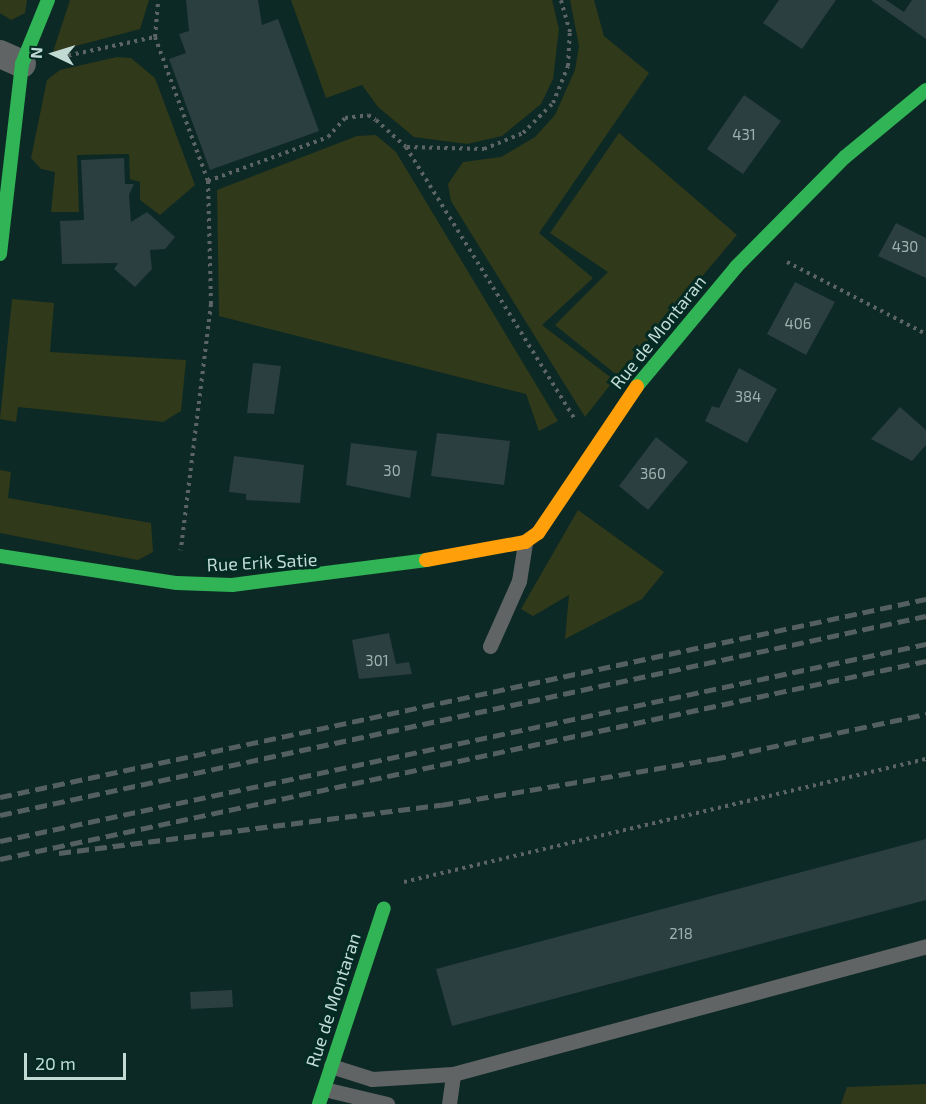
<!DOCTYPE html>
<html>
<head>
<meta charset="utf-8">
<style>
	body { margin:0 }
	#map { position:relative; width:926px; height:1104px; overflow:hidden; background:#0d2925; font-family:"Exo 2",sans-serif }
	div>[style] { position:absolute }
	.green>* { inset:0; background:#303919 }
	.building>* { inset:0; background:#2b3e40 }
	.path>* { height:4px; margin-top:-2px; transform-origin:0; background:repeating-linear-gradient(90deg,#5c6564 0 3px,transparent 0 7.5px) }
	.lane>* { height:15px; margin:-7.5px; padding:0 7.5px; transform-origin:7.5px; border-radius:7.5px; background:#616465 }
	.street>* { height:28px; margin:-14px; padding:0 14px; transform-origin:14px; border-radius:14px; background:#616465 }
	.fast>* { height:14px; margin:-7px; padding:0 7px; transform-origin:7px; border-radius:7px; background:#30b455 }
	.slow>* { height:14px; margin:-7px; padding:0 7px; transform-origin:7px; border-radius:7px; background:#ff9f0a }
	.rail>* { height:4.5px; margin-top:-2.25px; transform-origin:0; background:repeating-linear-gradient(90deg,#53605f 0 12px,transparent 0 18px) }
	span { translate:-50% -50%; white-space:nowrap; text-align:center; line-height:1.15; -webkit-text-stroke:6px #032a23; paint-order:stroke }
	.number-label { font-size:15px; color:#9cb3ae }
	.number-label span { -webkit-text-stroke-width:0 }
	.street-label { font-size:18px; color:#c1dad3 }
	.north { position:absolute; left:24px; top:24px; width:60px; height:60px; -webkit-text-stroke:4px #032a23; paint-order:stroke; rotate:274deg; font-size:16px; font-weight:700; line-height:24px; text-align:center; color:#c1dad3 }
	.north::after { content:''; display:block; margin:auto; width:21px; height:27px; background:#c1dad3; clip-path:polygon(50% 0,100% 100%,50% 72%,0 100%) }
	.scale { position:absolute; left:24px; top:1053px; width:102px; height:27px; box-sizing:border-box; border:3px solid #c1dad3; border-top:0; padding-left:8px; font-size:18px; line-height:21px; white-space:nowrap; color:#c1dad3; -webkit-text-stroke:4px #032a23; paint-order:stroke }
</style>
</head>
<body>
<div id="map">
	<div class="green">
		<i style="clip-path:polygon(0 0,27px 0,25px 13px,11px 20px,0 13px)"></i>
		<i style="clip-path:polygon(70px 0,149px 0,140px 29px,53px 52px)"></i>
		<i style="clip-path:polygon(291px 0,552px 0,559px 29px,553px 79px,541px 104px,502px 136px,467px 144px,414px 137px,378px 107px,362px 85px,326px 98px)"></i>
		<i style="clip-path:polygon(570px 0,594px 0,604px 36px,649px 73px,539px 233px,593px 278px,542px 325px,614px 380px,585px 417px,451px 201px,448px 184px,463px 162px,501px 157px,535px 137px,555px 115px,575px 70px,579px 46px)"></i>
		<i style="clip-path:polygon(117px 57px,131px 58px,155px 78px,195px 185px,160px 215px,140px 200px,140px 182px,130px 179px,129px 154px,77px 155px,79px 212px,51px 212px,55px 172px,41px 169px,31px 158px,47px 80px,60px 70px)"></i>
		<i style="clip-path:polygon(619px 133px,737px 235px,618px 376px,555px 325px,608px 272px,550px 233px)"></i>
		<i style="clip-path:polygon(376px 135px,396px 152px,558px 421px,539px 431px,526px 394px,219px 316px,217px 190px,357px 136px)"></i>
		<i style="clip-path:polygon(12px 299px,54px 303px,50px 352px,186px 360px,181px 411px,163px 422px,18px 407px,16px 422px,0 419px)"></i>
		<i style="clip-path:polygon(0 470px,11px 472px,8px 498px,151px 523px,153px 552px,138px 560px,0 533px)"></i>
		<i style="clip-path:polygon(578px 510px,664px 572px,642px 599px,565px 639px,569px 595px,533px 616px,521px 609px)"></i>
		<i style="clip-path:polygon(926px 1084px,926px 1104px,841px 1104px,847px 1087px)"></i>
	</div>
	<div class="building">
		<i style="clip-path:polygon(186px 0,258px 0,262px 25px,278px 19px,319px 131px,210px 170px,169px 59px,186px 53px,179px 34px,189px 31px)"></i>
		<i style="clip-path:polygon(779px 0,836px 0,802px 49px,763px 23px)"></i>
		<i style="clip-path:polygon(871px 0,886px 0,904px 12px,912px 0,926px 0,926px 39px)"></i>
		<i style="clip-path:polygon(744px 95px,781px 121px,743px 174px,707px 149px)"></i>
		<i style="clip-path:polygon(124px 158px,125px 184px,134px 184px,129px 195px,131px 222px,147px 212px,175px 237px,165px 249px,150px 250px,152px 269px,135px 287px,114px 269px,118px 263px,62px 264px,60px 221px,84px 220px,81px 160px)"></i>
		<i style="clip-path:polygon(896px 223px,926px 238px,926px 278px,878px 256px)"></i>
		<i style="clip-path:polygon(795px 282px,835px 302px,806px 355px,767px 334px)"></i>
		<i style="clip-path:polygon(253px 363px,281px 366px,274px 414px,247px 413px)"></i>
		<i style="clip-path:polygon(739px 368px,777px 389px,747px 443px,705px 421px,712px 406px,719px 408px)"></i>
		<i style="clip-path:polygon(900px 407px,926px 430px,926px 445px,912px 461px,871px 439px)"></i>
		<i style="clip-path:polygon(437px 433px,510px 441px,504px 485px,431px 476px)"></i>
		<i style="clip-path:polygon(656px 437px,688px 462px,648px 510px,619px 486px)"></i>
		<i style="clip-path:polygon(351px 443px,417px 451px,410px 498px,346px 485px)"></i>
		<i style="clip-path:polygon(234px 456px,304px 465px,300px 503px,246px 500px,246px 494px,229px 492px)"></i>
		<i style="clip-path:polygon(389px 633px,396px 664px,409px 662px,412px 674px,359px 679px,352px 640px)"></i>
		<i style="clip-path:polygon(926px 839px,926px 900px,452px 1026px,436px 969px)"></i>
		<i style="clip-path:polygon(232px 990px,233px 1007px,191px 1009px,190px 992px)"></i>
	</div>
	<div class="path">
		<i style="left:155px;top:37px;width:37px;rotate:-85deg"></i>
		<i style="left:61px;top:57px;width:96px;rotate:-12deg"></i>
		<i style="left:155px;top:37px;width:153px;rotate:69.8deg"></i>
		<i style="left:208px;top:181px;width:123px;rotate:88.6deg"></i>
		<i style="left:211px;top:304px;width:248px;rotate:97deg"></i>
		<i style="left:407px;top:147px;width:77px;rotate:1.5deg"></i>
		<i style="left:484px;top:149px;width:42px;rotate:-22.3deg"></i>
		<i style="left:523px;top:133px;width:42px;rotate:-45deg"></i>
		<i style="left:553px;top:103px;width:40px;rotate:-68deg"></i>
		<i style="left:568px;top:66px;width:34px;rotate:-87deg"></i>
		<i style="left:570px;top:32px;width:33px;rotate:-106deg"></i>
		<i style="left:208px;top:181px;width:128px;rotate:-20.1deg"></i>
		<i style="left:328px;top:137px;width:25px;rotate:-48deg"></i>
		<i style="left:345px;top:118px;width:23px;rotate:-7deg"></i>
		<i style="left:368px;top:115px;width:9px;rotate:32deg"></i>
		<i style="left:376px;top:120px;width:40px;rotate:42deg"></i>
		<i style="left:406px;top:147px;width:321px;rotate:58.2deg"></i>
		<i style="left:787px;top:262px;width:157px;rotate:27.4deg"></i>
		<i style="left:404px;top:882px;width:536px;rotate:-13.26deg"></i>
	</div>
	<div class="lane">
		<i style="left:490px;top:646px;width:71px;rotate:-66deg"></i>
		<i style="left:519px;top:581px;width:39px;rotate:-81deg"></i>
		<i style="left:331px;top:1066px;width:43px;rotate:17.6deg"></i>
		<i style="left:372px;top:1079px;width:81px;rotate:-3.5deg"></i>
		<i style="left:453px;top:1074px;width:490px;rotate:-15.1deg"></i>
		<i style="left:324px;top:1089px;width:65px;rotate:13.4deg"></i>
		<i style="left:449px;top:1104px;width:30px;rotate:-82deg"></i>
	</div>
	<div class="street">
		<i style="left:0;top:54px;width:24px;rotate:24deg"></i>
	</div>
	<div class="fast">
		<i style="left:0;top:254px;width:191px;rotate:-83.4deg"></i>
		<i style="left:22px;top:64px;width:69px;rotate:-67.9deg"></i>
		<i style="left:637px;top:386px;width:155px;rotate:-50.2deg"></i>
		<i style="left:736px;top:267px;width:155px;rotate:-45.3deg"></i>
		<i style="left:845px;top:157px;width:105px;rotate:-39.6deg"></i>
		<i style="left:0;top:556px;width:179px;rotate:8.7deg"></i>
		<i style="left:177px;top:583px;width:55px;rotate:2.1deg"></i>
		<i style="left:232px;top:585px;width:196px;rotate:-7.3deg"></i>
		<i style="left:319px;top:1104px;width:206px;rotate:-71.7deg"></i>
	</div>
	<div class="slow">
		<i style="left:426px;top:560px;width:101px;rotate:-10.3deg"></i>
		<i style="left:525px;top:542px;width:16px;rotate:-35deg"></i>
		<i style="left:538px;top:533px;width:177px;rotate:-56deg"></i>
	</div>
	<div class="rail">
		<i style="left:0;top:797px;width:947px;rotate:-12.07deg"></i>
		<i style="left:0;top:815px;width:947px;rotate:-12.13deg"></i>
		<i style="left:0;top:841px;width:947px;rotate:-12.01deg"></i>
		<i style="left:59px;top:853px;width:385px;rotate:-7.2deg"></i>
		<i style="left:441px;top:805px;width:277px;rotate:-9.6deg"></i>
		<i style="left:714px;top:759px;width:217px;rotate:-12deg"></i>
		<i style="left:0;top:859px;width:947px;rotate:-12.07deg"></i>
	</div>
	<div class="number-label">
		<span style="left:744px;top:135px">431</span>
		<span style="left:905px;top:247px">430</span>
		<span style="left:798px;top:324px">406</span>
		<span style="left:748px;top:397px">384</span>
		<span style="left:392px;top:471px">30</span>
		<span style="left:653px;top:474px">360</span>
		<span style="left:377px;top:661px">301</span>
		<span style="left:681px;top:934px">218</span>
	</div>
	<div class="street-label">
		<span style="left:658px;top:332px;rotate:-51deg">Rue de Montaran</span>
		<span style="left:262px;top:562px;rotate:-3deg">Rue Erik Satie</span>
		<span style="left:333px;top:1000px;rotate:-72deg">Rue de Montaran</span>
	</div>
	<div class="north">N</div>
	<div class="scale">20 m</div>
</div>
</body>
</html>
